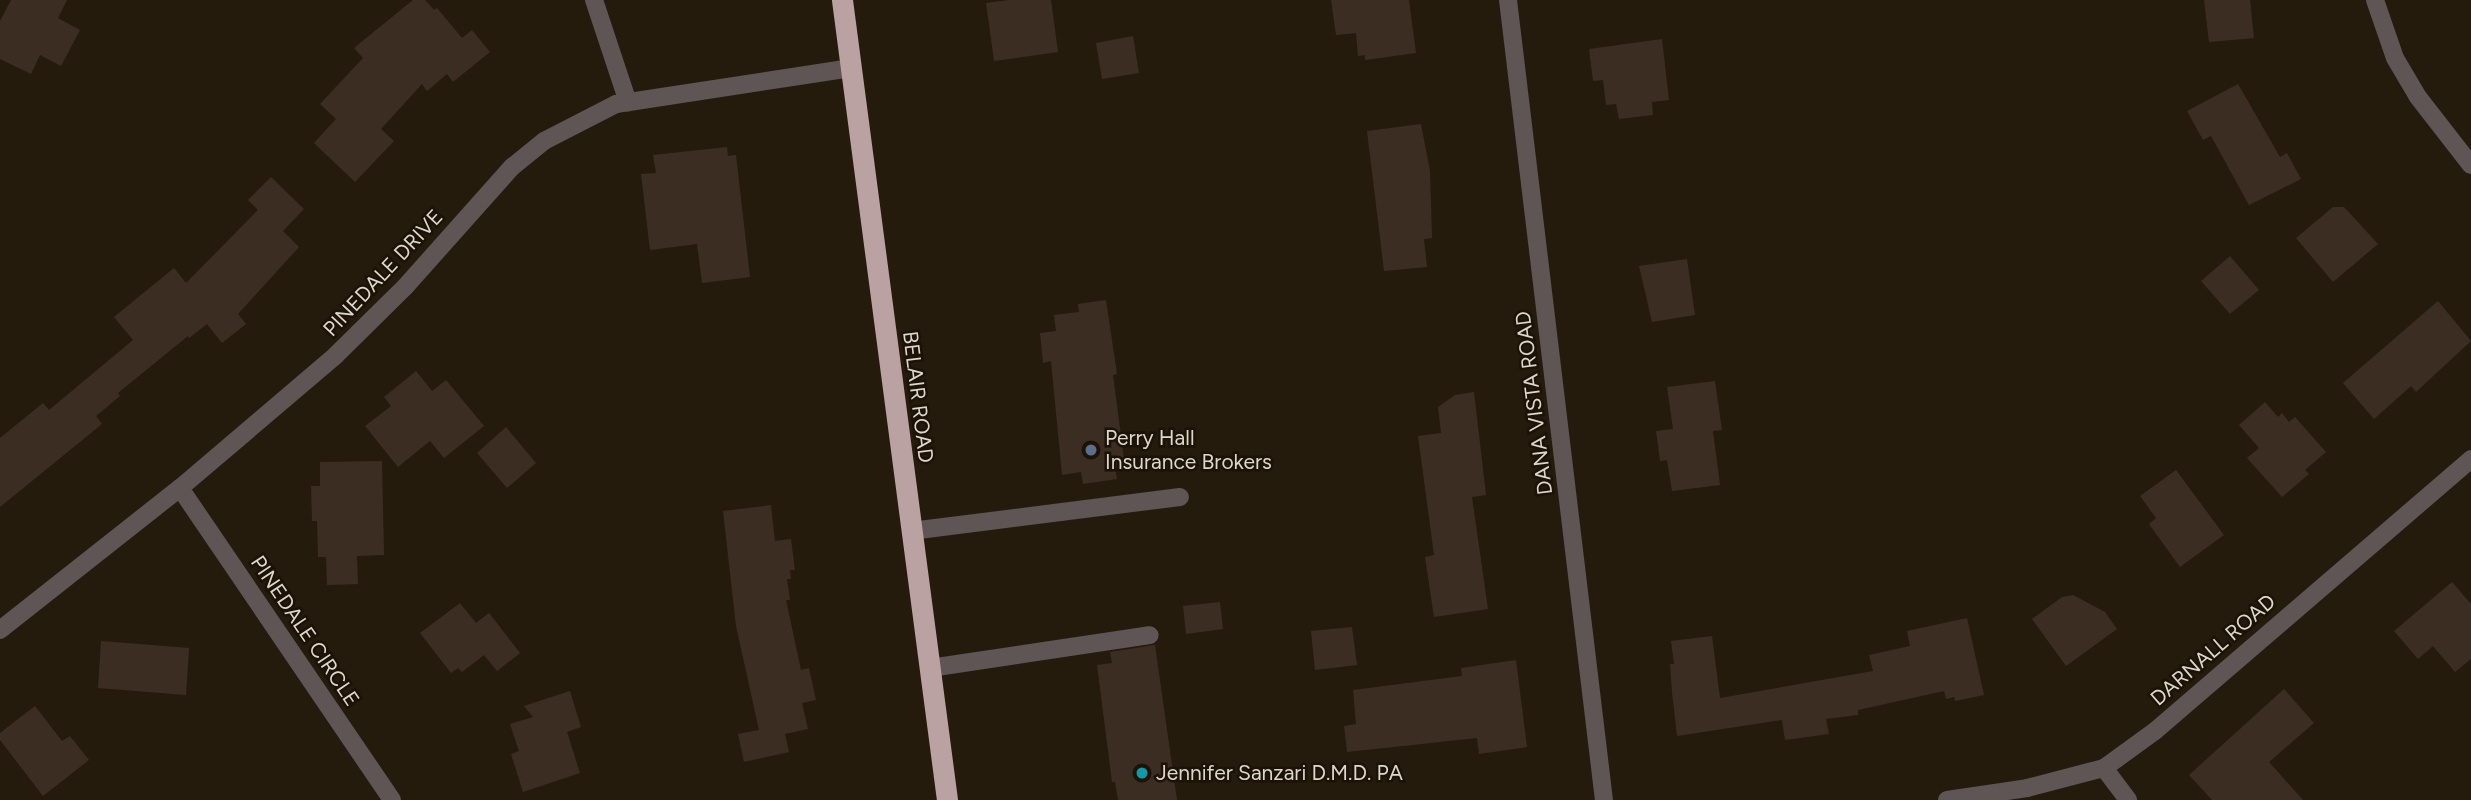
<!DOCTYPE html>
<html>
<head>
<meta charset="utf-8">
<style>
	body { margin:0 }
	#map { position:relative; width:2471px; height:800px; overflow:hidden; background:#251b0d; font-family:Figtree,sans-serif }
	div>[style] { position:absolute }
	.building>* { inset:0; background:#3c2d22 }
	.minor>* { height:18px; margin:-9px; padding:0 9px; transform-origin:9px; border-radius:9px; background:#5e5554 }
	.highway>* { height:21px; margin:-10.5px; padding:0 10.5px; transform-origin:10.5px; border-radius:10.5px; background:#bba2a2 }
	.dots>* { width:19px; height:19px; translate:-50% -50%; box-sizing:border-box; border:4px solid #1c1205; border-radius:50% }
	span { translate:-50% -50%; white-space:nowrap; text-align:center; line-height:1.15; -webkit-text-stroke:5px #1c1205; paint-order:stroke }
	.street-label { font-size:21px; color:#ddd6cd }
	.poi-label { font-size:21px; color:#ddd6cd }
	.left { translate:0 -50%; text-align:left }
</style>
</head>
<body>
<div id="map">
	<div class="building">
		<i style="clip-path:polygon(11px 0,67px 0,58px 18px,80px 30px,61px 66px,40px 55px,31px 74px,0 59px,0 21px)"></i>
		<i style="clip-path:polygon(413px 0,425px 0,434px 10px,437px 8px,462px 38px,472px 30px,490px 52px,453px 82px,447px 74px,427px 91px,422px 84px,381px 129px,394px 141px,355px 182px,314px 143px,336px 119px,320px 104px,363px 58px,354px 48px)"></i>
		<i style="clip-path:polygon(1009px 0,1051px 0,1058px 52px,994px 61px,986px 3px)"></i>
		<i style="clip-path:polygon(1331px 0,1409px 0,1416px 53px,1365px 60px,1365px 55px,1358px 56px,1356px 33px,1336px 35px)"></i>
		<i style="clip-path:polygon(2204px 0,2250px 0,2254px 38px,2209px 42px)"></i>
		<i style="clip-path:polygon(1133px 36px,1139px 73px,1102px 79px,1096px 43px)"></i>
		<i style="clip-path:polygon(1662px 39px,1669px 100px,1652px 102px,1653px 115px,1619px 119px,1616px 104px,1606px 105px,1603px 80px,1593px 81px,1589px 49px)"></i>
		<i style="clip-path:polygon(2238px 84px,2280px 157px,2287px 153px,2301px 179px,2249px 205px,2211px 136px,2203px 140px,2187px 111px)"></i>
		<i style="clip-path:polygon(1421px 124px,1430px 171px,1432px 238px,1424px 239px,1427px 267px,1384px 271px,1367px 131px)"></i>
		<i style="clip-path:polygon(727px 147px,728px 156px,736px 155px,750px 277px,702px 283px,697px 244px,650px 250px,641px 174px,656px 173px,653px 155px)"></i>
		<i style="clip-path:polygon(271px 177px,304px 209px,283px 231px,299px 247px,238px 314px,246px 324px,222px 343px,207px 324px,189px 338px,188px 336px,118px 393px,120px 396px,96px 416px,102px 424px,0 507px,0 438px,43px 403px,49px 410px,133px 340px,114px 317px,174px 268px,186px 283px,258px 210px,248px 200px)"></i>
		<i style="clip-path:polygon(2333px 207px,2344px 207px,2378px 244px,2333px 282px,2296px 238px)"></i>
		<i style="clip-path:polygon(2230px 256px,2259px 290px,2230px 314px,2201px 281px)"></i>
		<i style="clip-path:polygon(1687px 259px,1695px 315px,1652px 322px,1639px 266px)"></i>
		<i style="clip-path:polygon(1106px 300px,1117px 374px,1113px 375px,1125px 467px,1115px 468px,1117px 479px,1083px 484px,1081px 472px,1062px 475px,1051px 361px,1043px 363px,1040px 333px,1056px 331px,1054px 315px,1079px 312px,1078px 304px)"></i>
		<i style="clip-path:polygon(2438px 301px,2471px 341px,2416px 392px,2411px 386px,2374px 419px,2343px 383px)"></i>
		<i style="clip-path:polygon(416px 371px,432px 391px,446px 380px,484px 426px,444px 458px,430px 441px,398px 467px,365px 426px,391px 406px,384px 397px)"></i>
		<i style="clip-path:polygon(1715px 381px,1722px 430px,1713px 431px,1720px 485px,1672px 491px,1667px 460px,1660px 461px,1656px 431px,1673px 429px,1667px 387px)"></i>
		<i style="clip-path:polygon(1474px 392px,1486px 495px,1472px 497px,1488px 609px,1434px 617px,1425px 557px,1434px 555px,1418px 436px,1441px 433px,1438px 407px,1455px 395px)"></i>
		<i style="clip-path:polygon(2265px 402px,2278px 417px,2282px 413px,2289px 422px,2295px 417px,2326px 452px,2305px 470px,2309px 474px,2282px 497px,2247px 458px,2259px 448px,2239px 425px)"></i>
		<i style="clip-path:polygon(506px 427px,536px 463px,507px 488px,477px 453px)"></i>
		<i style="clip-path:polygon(382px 461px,384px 555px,357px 556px,358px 584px,327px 585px,326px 557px,318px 557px,317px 521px,312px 521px,311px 486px,320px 486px,320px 462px)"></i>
		<i style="clip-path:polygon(2176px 470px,2224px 535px,2180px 567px,2149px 524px,2156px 518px,2140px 496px)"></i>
		<i style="clip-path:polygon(771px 505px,775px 541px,791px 539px,795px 570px,790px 570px,791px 579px,787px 579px,790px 600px,786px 600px,801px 670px,809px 668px,816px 700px,802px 703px,808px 729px,785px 734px,789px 752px,744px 762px,738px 734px,759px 730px,736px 626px,723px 511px)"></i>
		<i style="clip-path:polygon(2452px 582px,2471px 604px,2471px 659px,2455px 672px,2433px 646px,2418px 659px,2394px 631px)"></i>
		<i style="clip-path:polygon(2073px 595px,2105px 612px,2117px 629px,2066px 666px,2032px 619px,2062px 597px)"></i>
		<i style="clip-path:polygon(1220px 602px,1223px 629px,1186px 634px,1183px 606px)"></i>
		<i style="clip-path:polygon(460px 603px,476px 623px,489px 613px,520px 653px,497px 671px,484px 655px,462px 672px,458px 668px,451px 673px,420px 633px)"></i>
		<i style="clip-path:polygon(1967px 618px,1984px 695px,1955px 701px,1954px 697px,1946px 699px,1944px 691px,1858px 710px,1858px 715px,1826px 719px,1829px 734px,1785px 740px,1782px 720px,1677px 736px,1672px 692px,1670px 664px,1674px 664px,1671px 641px,1712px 636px,1720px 698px,1873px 671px,1869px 655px,1910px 646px,1907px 631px)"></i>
		<i style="clip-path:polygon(1352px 627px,1357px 665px,1315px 670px,1311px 631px)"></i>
		<i style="clip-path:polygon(101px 641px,189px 648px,186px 695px,98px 688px)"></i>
		<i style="clip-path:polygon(1155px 645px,1177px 800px,1118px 800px,1115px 782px,1112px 782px,1097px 665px,1112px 663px,1110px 652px)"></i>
		<i style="clip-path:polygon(1516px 660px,1527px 747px,1479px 754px,1477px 738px,1347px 752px,1344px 726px,1356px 724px,1353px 690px,1462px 676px,1461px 668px)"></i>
		<i style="clip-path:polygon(2284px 689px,2314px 723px,2269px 762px,2303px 800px,2212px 800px,2189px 775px)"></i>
		<i style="clip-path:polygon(570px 691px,581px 727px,567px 732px,580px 773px,523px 792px,511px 754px,519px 751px,510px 724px,533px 717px,524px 706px)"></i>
		<i style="clip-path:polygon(35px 706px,62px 741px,70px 736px,89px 760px,43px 796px,0 740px,0 733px)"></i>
	</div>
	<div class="minor">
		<i style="left:594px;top:0;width:108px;rotate:71.6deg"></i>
		<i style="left:1508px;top:0;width:806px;rotate:83.16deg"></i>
		<i style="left:2375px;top:0;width:61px;rotate:71deg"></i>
		<i style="left:2395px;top:58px;width:45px;rotate:59.5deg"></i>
		<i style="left:2418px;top:97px;width:86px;rotate:52.1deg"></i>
		<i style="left:180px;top:488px;width:377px;rotate:55.8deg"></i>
		<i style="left:911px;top:531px;width:271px;rotate:-7.2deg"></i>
		<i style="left:0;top:630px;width:229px;rotate:-38.3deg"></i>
		<i style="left:180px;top:488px;width:205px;rotate:-40.4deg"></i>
		<i style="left:336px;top:355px;width:97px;rotate:-44.6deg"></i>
		<i style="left:405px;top:287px;width:161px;rotate:-48.3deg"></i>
		<i style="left:512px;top:167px;width:41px;rotate:-39.1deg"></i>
		<i style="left:544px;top:141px;width:81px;rotate:-27.2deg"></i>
		<i style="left:616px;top:104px;width:238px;rotate:-8.7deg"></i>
		<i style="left:930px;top:668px;width:222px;rotate:-8.5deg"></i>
		<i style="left:2104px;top:768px;width:40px;rotate:53deg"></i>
		<i style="left:1947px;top:800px;width:81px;rotate:-8.5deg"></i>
		<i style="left:2027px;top:788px;width:80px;rotate:-14.6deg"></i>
		<i style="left:2104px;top:768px;width:63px;rotate:-36deg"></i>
		<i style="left:2155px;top:731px;width:417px;rotate:-40.7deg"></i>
	</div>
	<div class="highway">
		<i style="left:842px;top:0;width:807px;rotate:82.52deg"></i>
	</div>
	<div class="dots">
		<i style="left:1091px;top:450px;background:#5c6f8a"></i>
		<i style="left:1142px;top:773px;background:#0f9aa8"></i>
	</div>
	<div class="street-label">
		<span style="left:383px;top:273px;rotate:-47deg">PINEDALE DRIVE</span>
		<span style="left:918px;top:397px;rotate:83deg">BELAIR ROAD</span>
		<span style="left:1534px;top:403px;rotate:-97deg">DANA VISTA ROAD</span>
		<span style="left:305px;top:631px;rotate:56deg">PINEDALE CIRCLE</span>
		<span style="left:2213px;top:650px;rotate:-41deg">DARNALL ROAD</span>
	</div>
	<div class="poi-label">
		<span class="left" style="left:1105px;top:450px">Perry Hall<br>Insurance Brokers</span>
		<span class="left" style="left:1156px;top:773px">Jennifer Sanzari D.M.D. PA</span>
	</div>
</div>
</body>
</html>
